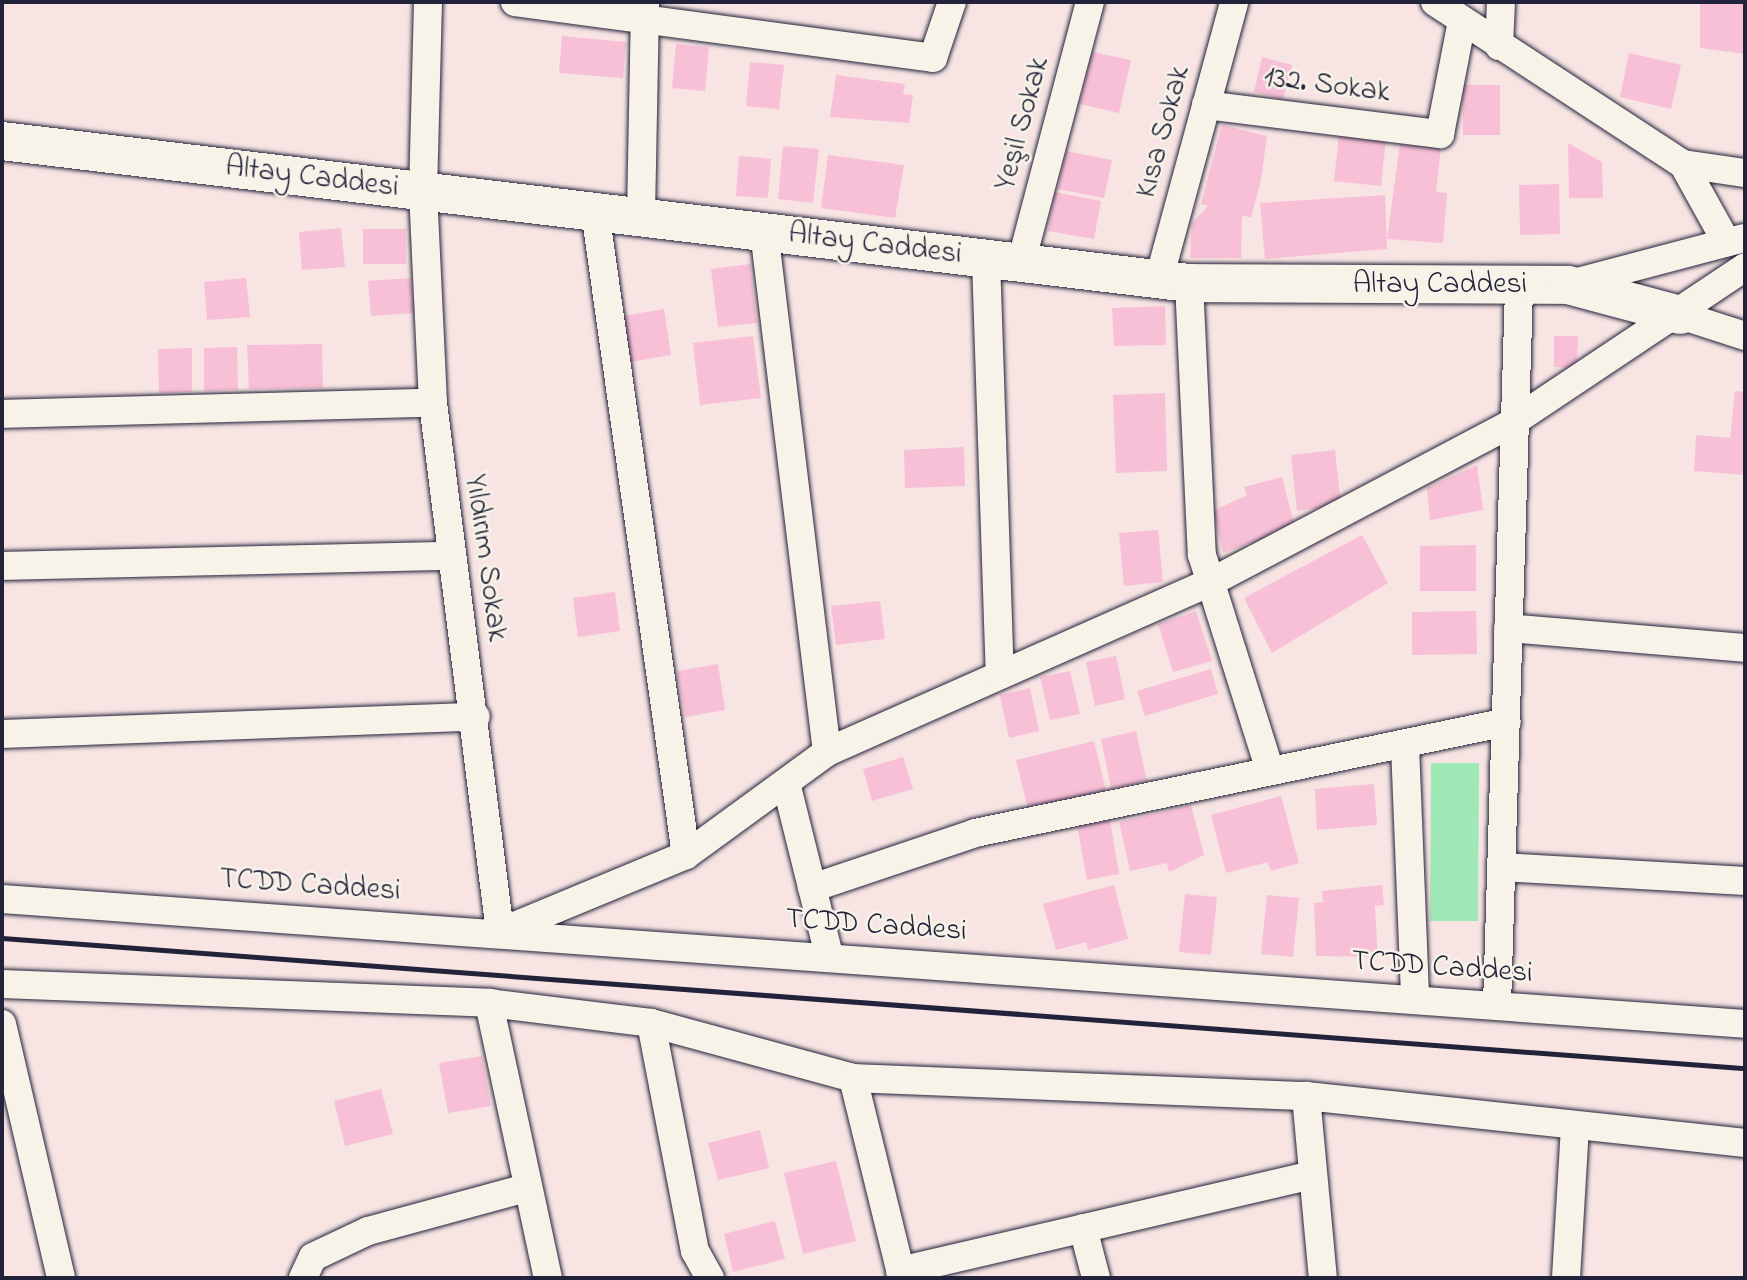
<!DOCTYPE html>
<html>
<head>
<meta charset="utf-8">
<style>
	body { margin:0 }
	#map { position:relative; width:1747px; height:1280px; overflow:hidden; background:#f7e4e3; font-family:"Indie Flower",sans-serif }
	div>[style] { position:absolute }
	.green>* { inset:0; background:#a0e9b7 }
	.building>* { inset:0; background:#f8c0d6 }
	.roads { filter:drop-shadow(0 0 2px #22223b) drop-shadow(0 0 2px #22223b) }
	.minor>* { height:28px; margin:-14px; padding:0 14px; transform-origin:14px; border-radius:14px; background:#f7f3e8 }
	.secondary>* { height:38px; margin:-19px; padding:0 19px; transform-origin:19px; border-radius:19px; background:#f7f3e8 }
	.rail>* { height:5px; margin:-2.5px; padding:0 2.5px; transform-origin:2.5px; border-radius:2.5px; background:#22223b }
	span { translate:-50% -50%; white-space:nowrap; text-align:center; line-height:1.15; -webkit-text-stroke:5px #f7f3e8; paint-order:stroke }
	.street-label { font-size:30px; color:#22223b }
	.frame { position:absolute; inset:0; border:4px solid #22223b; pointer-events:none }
</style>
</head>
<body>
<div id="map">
	<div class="green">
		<i style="clip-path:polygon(1431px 763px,1479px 763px,1478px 921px,1430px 921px)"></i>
	</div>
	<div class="building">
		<i style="clip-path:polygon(1700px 2px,1745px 2px,1745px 54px,1700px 48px)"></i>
		<i style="clip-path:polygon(562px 36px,626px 42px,623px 78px,559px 73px)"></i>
		<i style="clip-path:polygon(676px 44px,709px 47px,705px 91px,672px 88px)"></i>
		<i style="clip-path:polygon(1092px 52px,1131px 60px,1119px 113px,1080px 104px)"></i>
		<i style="clip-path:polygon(1629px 53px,1681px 65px,1671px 109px,1620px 97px)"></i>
		<i style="clip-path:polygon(1262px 57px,1292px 65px,1283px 99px,1254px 92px)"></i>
		<i style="clip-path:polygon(750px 62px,784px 65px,779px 109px,746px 106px)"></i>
		<i style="clip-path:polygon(836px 75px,905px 84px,903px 94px,913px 95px,909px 123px,830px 117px)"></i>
		<i style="clip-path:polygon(1463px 85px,1500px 85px,1500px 135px,1463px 135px)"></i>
		<i style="clip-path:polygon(1222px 125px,1267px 136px,1261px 180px,1251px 218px,1242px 215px,1241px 258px,1190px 258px,1192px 223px,1208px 206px,1201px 204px)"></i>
		<i style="clip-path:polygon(1339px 134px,1386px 139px,1381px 186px,1334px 181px)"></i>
		<i style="clip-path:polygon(1568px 143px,1602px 162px,1603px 198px,1569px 198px)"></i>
		<i style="clip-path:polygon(1400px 144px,1441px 148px,1436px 192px,1447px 193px,1443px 243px,1387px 239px)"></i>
		<i style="clip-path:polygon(783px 146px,819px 149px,813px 203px,778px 199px)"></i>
		<i style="clip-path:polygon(1066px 151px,1112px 160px,1104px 198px,1058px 189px)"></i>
		<i style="clip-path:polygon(828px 155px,904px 165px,895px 218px,821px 208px)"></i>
		<i style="clip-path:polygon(739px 156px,771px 159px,768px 198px,736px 196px)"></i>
		<i style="clip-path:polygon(1559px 184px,1560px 234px,1520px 235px,1519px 185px)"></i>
		<i style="clip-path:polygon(1055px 192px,1101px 201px,1094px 239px,1048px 231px)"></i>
		<i style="clip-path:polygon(1385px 195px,1387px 249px,1265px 259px,1260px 203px)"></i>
		<i style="clip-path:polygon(341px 228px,345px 267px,302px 270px,299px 232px)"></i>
		<i style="clip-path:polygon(363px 229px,406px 229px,406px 264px,363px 264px)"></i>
		<i style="clip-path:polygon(750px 264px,757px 323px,718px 327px,711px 269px)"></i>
		<i style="clip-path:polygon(246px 278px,250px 317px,207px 320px,204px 282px)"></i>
		<i style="clip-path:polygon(411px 278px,414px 313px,371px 316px,368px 281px)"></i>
		<i style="clip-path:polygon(1165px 306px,1166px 345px,1114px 346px,1112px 308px)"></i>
		<i style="clip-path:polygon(664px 309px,671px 355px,631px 362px,623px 316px)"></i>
		<i style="clip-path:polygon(753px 336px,761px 398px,700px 405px,693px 343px)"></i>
		<i style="clip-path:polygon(1554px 336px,1578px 336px,1577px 368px,1554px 367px)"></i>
		<i style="clip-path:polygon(322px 344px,323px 388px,249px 389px,247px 345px)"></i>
		<i style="clip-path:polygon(237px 347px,238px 390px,204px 391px,204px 348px)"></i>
		<i style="clip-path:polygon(192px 348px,192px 392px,159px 393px,158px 349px)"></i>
		<i style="clip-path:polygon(1735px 391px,1745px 392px,1745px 475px,1694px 471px,1696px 435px,1730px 438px)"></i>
		<i style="clip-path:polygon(1165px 393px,1167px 471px,1116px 473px,1113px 395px)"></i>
		<i style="clip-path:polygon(964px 447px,965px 486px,905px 488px,904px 450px)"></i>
		<i style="clip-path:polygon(1335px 450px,1341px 505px,1297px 511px,1291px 455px)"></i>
		<i style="clip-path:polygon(1477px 465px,1483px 510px,1430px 520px,1427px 488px)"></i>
		<i style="clip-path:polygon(1282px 477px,1295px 527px,1223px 553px,1213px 511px,1247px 495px,1244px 487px)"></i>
		<i style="clip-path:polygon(1158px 530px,1163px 582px,1124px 586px,1119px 533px)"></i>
		<i style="clip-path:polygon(1362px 535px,1388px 583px,1272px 653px,1244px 598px)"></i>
		<i style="clip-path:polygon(1476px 545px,1476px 591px,1420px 591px,1420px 546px)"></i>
		<i style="clip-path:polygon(615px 592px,620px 631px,578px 637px,573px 598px)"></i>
		<i style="clip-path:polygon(880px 601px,885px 639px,836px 645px,831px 606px)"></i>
		<i style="clip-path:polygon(1196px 611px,1212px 661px,1173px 672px,1158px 624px)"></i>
		<i style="clip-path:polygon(1476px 611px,1477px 654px,1412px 655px,1412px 612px)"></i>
		<i style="clip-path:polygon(1116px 656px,1125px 699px,1095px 706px,1086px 662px)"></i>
		<i style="clip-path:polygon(718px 664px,725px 710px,685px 717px,677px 671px)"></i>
		<i style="clip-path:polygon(1211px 669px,1218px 694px,1145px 716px,1137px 691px)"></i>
		<i style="clip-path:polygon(1070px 671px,1080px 714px,1050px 720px,1040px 677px)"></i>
		<i style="clip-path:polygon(1030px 688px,1039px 731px,1009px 738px,1000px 695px)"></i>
		<i style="clip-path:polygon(1136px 731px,1147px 781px,1111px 788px,1101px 739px)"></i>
		<i style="clip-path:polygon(1094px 741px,1106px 791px,1028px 809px,1016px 760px)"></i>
		<i style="clip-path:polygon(903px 757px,913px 789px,872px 801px,863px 769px)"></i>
		<i style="clip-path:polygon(1374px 784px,1377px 825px,1317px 830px,1315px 789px)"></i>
		<i style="clip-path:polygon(1281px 796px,1299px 863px,1271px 871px,1268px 862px,1226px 873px,1211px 815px)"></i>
		<i style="clip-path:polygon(1191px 805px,1204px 855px,1169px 872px,1167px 863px,1130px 871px,1119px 822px)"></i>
		<i style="clip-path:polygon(1110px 820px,1119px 874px,1087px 880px,1077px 825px)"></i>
		<i style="clip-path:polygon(1114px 885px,1128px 939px,1088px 950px,1086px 942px,1056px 950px,1043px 904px)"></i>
		<i style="clip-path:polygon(1382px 885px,1384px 905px,1375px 906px,1378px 957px,1316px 956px,1314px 903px,1323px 902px,1322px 891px)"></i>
		<i style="clip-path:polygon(1185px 894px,1217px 897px,1211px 955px,1179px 952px)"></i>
		<i style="clip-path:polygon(1267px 895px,1299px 898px,1293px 957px,1261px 954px)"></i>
		<i style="clip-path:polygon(482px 1056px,491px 1106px,448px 1113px,439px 1063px)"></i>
		<i style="clip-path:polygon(381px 1089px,393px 1134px,345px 1146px,334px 1101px)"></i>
		<i style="clip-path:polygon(760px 1130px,769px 1168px,718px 1180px,708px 1143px)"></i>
		<i style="clip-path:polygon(836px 1161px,856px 1241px,803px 1254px,784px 1173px)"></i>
		<i style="clip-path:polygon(775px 1221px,785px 1259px,733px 1272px,724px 1234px)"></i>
	</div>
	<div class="roads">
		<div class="minor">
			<i style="left:428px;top:2px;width:189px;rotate:91.5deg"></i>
			<i style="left:423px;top:191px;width:212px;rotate:87.3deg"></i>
			<i style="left:433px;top:403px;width:533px;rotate:82.78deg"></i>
			<i style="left:500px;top:932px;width:201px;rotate:-22.5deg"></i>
			<i style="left:686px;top:855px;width:175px;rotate:-36.1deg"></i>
			<i style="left:827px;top:752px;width:418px;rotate:-23.9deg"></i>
			<i style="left:1209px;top:583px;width:340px;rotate:-27.8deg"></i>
			<i style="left:1510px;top:424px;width:283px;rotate:-33.7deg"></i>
			<i style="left:515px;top:2px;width:422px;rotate:7.6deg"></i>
			<i style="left:933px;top:58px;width:59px;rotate:-71.3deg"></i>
			<i style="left:1435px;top:2px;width:296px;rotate:33.2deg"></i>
			<i style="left:1683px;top:164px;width:90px;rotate:60.9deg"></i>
			<i style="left:1499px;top:46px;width:44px;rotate:-87.4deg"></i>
			<i style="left:1206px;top:105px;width:236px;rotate:7.1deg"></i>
			<i style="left:1440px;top:134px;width:115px;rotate:-79deg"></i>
			<i style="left:1683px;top:164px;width:63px;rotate:8.3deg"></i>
			<i style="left:595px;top:211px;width:650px;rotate:81.96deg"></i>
			<i style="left:641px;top:216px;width:214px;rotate:-88.9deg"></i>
			<i style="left:764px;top:231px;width:525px;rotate:83.11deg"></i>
			<i style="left:986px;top:259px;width:414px;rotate:88.1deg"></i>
			<i style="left:1021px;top:263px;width:270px;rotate:-75.2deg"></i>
			<i style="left:1159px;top:279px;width:287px;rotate:-74.8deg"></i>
			<i style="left:1189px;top:283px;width:272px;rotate:87.3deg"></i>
			<i style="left:1202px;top:555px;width:226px;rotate:72.5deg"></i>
			<i style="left:1570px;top:284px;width:180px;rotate:-14.8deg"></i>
			<i style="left:1680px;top:315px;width:68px;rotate:17.9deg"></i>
			<i style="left:2px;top:414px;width:431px;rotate:-1.5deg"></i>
			<i style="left:2px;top:566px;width:446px;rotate:-1.3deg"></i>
			<i style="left:1508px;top:628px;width:238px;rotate:4.8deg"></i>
			<i style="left:2px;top:734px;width:474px;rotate:-2.1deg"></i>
			<i style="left:1405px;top:746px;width:253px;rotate:87.7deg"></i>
			<i style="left:786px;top:783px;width:178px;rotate:76deg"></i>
			<i style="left:1502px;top:867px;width:243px;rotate:3.3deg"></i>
			<i style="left:812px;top:888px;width:172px;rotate:-18.6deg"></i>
			<i style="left:975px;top:833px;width:543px;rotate:-11.79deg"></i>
			<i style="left:2px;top:899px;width:1747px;rotate:4.1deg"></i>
			<i style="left:2px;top:984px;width:487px;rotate:2.2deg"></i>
			<i style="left:489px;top:1003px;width:163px;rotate:7deg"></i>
			<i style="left:651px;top:1023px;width:209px;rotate:15.2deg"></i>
			<i style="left:853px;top:1078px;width:453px;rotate:2.3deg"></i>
			<i style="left:1306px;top:1096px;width:442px;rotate:6.1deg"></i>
			<i style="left:489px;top:1003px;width:281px;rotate:77.9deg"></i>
			<i style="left:1497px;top:1005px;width:718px;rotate:-88.24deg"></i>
			<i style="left:651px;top:1023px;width:232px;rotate:79.1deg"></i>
			<i style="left:695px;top:1251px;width:31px;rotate:61deg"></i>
			<i style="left:2px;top:1024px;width:261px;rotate:76.9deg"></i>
			<i style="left:853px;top:1078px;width:206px;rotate:76.2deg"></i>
			<i style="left:1306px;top:1096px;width:183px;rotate:84.7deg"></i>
			<i style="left:1083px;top:1228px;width:52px;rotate:75.4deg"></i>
			<i style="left:900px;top:1271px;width:424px;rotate:-13.1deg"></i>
			<i style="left:303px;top:1278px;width:23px;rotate:-65deg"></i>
			<i style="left:313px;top:1257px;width:61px;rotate:-25.3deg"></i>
			<i style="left:368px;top:1231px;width:164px;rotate:-15.2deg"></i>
			<i style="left:1566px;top:1278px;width:151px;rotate:-86.6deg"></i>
		</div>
		<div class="secondary">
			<i style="left:2px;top:141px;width:1195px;rotate:6.82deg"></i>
			<i style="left:1189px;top:283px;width:379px;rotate:0.3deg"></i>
			<i style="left:1568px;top:285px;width:116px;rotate:15deg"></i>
		</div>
	</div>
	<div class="rail">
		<i style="left:2px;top:938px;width:1748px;rotate:4.27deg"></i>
	</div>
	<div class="street-label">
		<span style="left:1327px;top:86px;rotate:7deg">132. Sokak</span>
		<span style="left:1023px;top:124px;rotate:-75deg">Yeşil Sokak</span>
		<span style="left:1164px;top:132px;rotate:-75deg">Kısa Sokak</span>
		<span style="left:312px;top:178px;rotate:7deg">Altay Caddesi</span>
		<span style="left:875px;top:245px;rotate:7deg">Altay Caddesi</span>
		<span style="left:1440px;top:285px">Altay Caddesi</span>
		<span style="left:485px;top:558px;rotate:82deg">Yıldırım Sokak</span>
		<span style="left:310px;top:886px;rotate:4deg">TCDD Caddesi</span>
		<span style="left:876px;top:926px;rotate:4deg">TCDD Caddesi</span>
		<span style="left:1442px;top:968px;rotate:4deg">TCDD Caddesi</span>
	</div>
	<div class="frame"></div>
</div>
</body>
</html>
